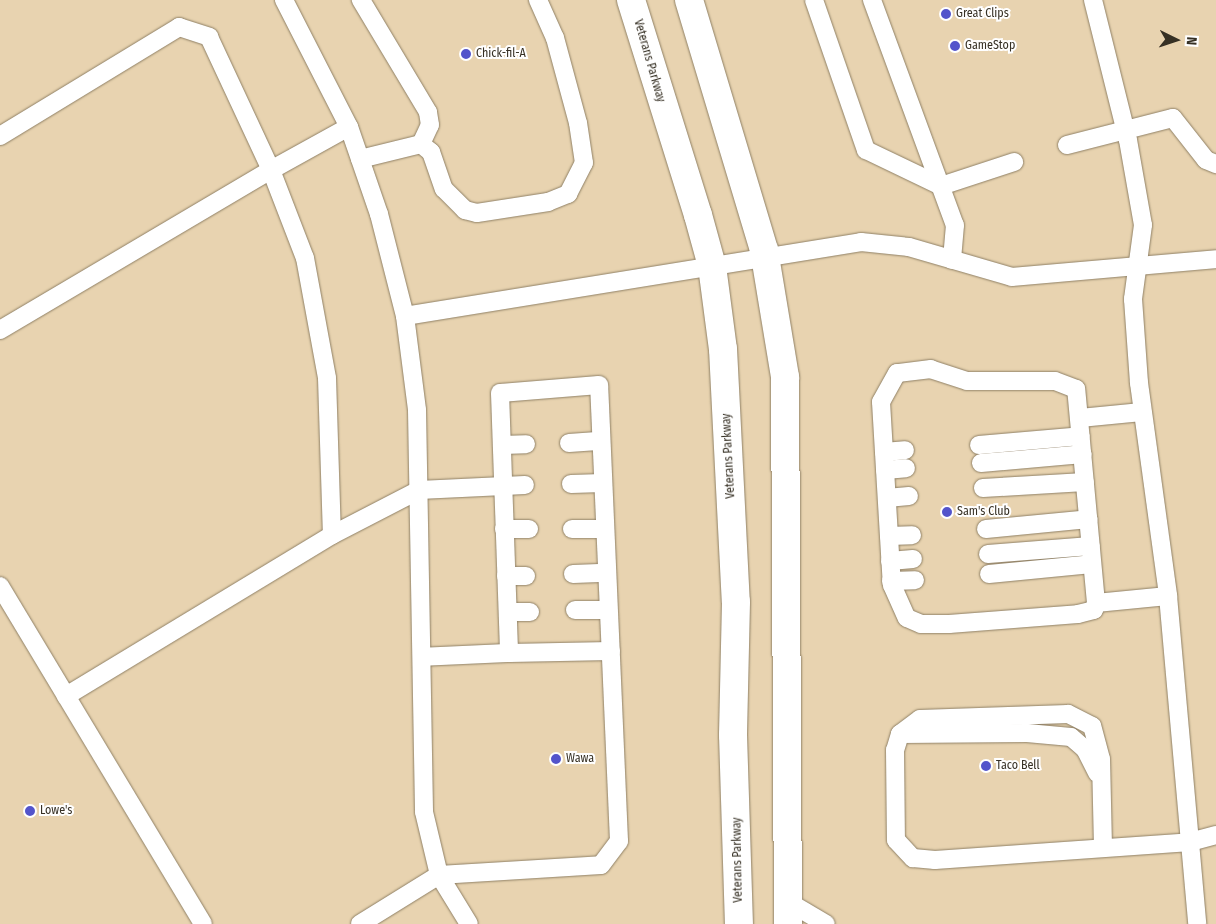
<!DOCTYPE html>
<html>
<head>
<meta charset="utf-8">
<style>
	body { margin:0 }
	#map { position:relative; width:1216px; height:924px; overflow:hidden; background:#f1e0c3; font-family:"Fira Sans Condensed",sans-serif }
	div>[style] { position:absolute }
	.built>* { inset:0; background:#e8d3b0 }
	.roads { filter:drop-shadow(0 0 1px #8f8065) drop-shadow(0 0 1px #8f8065) }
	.lane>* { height:18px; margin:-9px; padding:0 9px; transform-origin:9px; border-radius:9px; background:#fff }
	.secondary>* { height:28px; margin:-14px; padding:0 14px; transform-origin:14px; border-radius:14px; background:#fff }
	.dots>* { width:14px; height:14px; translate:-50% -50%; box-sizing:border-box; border:2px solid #fff; border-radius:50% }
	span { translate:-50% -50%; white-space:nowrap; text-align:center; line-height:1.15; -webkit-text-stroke:4px #fff; paint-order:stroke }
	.poi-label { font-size:12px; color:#363024 }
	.left { translate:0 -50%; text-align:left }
	.street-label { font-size:12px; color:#363024 }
	.north { position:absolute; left:1151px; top:15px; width:50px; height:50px; -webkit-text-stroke:4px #fff; paint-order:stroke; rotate:94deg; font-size:14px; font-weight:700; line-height:20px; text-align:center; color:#363024 }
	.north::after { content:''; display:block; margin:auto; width:18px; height:22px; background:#363024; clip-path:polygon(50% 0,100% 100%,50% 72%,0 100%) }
</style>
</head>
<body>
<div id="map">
	<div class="built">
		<i style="clip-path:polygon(0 0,1216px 0,1216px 924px,0 924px)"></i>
	</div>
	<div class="roads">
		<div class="lane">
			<i style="left:284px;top:0;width:143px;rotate:62.9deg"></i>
			<i style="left:349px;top:127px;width:92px;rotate:71deg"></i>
			<i style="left:379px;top:214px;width:105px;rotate:75.7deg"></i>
			<i style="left:405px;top:316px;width:95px;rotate:82.7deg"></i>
			<i style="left:417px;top:410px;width:402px;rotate:89deg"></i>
			<i style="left:424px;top:812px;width:65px;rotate:76.6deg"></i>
			<i style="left:439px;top:875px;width:57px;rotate:58.5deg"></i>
			<i style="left:814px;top:0;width:159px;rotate:70.9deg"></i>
			<i style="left:866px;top:150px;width:83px;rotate:25.6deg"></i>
			<i style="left:941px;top:186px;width:77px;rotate:-18.2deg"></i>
			<i style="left:872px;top:0;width:240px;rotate:69.8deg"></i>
			<i style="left:955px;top:225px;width:35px;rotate:95deg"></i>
			<i style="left:1093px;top:0;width:144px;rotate:76deg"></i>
			<i style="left:1128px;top:140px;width:86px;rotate:80deg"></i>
			<i style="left:1143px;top:225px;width:75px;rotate:97.7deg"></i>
			<i style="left:1133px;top:299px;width:84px;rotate:85.9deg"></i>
			<i style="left:1139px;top:383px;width:215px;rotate:82.2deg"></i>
			<i style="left:1168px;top:596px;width:329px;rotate:84.9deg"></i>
			<i style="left:0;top:136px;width:210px;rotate:-31.3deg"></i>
			<i style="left:179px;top:27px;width:32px;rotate:18deg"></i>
			<i style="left:209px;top:37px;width:147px;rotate:65deg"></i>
			<i style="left:271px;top:170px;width:89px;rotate:-28.9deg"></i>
			<i style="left:421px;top:144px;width:13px;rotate:39deg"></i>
			<i style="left:431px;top:152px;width:39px;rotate:71deg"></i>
			<i style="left:444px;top:189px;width:30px;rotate:45deg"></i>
			<i style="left:465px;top:210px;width:12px;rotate:14deg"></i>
			<i style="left:477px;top:213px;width:72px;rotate:-8.8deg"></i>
			<i style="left:548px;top:202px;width:22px;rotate:-22deg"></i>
			<i style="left:568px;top:194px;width:35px;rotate:-63deg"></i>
			<i style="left:584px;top:163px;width:40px;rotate:-98.5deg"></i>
			<i style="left:578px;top:123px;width:88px;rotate:-105.1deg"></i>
			<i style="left:555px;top:38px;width:42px;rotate:-114.1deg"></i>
			<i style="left:1067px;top:145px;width:109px;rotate:-14.3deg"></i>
			<i style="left:1173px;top:118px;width:53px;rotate:51.8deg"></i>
			<i style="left:1206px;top:160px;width:11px;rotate:22deg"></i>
			<i style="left:360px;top:159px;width:63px;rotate:-13.8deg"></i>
			<i style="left:421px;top:144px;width:21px;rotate:-65deg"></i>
			<i style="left:430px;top:125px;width:13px;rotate:-99deg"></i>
			<i style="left:428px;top:112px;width:131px;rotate:-120.9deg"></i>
			<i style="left:405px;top:316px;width:462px;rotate:-9.2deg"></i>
			<i style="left:861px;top:242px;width:48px;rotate:5.9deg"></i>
			<i style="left:909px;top:247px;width:107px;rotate:16.2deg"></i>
			<i style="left:1012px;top:277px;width:205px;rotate:-5deg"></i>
			<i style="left:0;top:330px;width:315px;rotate:-30.6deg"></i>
			<i style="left:271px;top:170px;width:94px;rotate:68.9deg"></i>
			<i style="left:305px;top:258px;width:122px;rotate:79.6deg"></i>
			<i style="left:327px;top:378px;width:157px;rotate:88.2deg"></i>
			<i style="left:332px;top:535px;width:311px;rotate:148.8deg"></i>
			<i style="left:1080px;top:418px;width:62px;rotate:-5.5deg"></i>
			<i style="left:569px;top:443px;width:32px;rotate:-4deg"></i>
			<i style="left:502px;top:445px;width:24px;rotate:-2deg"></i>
			<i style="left:979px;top:445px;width:102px;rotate:-5deg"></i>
			<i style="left:884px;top:452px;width:21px;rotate:-5deg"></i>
			<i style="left:981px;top:463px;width:102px;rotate:-5deg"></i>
			<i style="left:885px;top:470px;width:21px;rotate:-5deg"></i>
			<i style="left:571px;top:484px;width:32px;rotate:-2deg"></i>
			<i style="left:983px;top:488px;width:102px;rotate:-3.4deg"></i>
			<i style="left:887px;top:498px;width:22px;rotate:-5deg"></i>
			<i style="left:504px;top:529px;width:25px"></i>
			<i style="left:572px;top:529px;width:32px"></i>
			<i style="left:986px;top:529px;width:103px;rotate:-5.5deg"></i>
			<i style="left:332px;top:535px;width:98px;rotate:-27.3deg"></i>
			<i style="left:419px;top:490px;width:106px;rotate:-2.7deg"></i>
			<i style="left:889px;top:536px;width:23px;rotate:-2deg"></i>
			<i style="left:988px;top:554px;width:103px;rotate:-4.4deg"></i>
			<i style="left:890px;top:561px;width:23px;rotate:-5deg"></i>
			<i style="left:573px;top:574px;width:33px;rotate:-2deg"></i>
			<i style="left:989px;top:574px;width:103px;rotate:-5.5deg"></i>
			<i style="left:506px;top:576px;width:20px"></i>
			<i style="left:891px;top:581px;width:24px;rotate:-2deg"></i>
			<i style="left:0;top:586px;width:394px;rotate:59deg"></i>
			<i style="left:1096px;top:603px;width:215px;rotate:-95.3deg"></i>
			<i style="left:1076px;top:389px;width:22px;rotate:-159deg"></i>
			<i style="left:1055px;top:381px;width:88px;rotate:180deg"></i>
			<i style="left:967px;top:381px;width:38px;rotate:-162deg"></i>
			<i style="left:931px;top:369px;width:34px;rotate:173deg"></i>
			<i style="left:897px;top:373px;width:33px;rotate:119deg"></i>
			<i style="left:881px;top:402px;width:183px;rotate:86.6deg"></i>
			<i style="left:892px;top:585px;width:36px;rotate:66deg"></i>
			<i style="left:907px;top:618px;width:15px;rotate:23deg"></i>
			<i style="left:921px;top:624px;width:28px"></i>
			<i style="left:949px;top:624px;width:129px;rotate:-4.4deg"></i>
			<i style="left:1078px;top:614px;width:16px;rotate:-14deg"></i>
			<i style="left:1094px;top:610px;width:7px;rotate:-74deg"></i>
			<i style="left:1096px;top:603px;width:72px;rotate:-5.6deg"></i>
			<i style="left:575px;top:610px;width:33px"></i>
			<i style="left:508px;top:612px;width:22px"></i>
			<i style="left:509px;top:653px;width:102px;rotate:-1.1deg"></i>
			<i style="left:900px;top:734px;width:127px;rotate:-0.5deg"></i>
			<i style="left:1027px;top:733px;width:44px;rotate:5.2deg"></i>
			<i style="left:1071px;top:737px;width:18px;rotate:41deg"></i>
			<i style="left:1085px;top:749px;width:27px;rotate:63deg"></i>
			<i style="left:1103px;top:847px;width:88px;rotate:-91.3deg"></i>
			<i style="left:1101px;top:759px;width:34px;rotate:-105deg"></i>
			<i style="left:1092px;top:726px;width:27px;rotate:-153deg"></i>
			<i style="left:1068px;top:714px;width:148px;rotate:178.1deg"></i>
			<i style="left:920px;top:719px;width:25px;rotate:143deg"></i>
			<i style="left:900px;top:734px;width:17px;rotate:107deg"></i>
			<i style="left:895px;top:750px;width:90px;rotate:89.4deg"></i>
			<i style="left:896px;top:840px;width:25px;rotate:47deg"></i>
			<i style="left:913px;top:858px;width:22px;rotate:5deg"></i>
			<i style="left:935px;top:860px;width:256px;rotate:-4deg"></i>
			<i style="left:1190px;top:842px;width:27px;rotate:-15deg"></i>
			<i style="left:787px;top:901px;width:45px;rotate:30.5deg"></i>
			<i style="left:360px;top:924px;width:93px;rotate:-31.8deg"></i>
			<i style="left:439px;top:875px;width:162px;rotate:-3.5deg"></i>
			<i style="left:601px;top:865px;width:30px;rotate:-53deg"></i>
			<i style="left:619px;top:841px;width:456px;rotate:-92.5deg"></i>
			<i style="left:599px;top:385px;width:99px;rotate:175.4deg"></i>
			<i style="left:500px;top:393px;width:260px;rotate:88deg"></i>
			<i style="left:509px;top:653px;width:87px;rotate:177.4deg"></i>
		</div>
		<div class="secondary">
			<i style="left:631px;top:0;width:225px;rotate:72.7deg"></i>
			<i style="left:698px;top:215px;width:53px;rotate:74.6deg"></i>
			<i style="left:712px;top:266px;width:84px;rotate:82.5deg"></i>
			<i style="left:723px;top:349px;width:253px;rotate:87.1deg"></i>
			<i style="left:736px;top:602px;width:133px;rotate:91.3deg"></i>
			<i style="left:733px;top:735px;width:189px;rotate:88.2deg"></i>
			<i style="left:689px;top:0;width:261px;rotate:73.3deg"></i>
			<i style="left:764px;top:250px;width:129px;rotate:80.6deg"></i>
			<i style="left:785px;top:377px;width:547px;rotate:89.69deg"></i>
		</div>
	</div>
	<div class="dots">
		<i style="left:946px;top:14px;background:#5354cb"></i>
		<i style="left:955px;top:46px;background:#5354cb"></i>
		<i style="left:466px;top:54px;background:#5354cb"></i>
		<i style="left:947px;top:512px;background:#5354cb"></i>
		<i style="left:556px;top:759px;background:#5354cb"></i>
		<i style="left:986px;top:766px;background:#5354cb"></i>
		<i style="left:30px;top:811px;background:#5354cb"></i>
	</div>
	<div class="poi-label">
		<span class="left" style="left:956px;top:14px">Great Clips</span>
		<span class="left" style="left:965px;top:46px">GameStop</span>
		<span class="left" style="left:476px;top:54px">Chick-fil-A</span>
		<span class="left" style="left:957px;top:512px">Sam's Club</span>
		<span class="left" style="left:566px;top:759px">Wawa</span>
		<span class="left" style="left:996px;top:766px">Taco Bell</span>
		<span class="left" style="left:40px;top:811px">Lowe's</span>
	</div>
	<div class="street-label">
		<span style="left:649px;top:61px;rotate:74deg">Veterans Parkway</span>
		<span style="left:729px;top:456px;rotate:-93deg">Veterans Parkway</span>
		<span style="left:738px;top:860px;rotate:-91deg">Veterans Parkway</span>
	</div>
	<div class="north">N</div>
</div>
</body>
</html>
